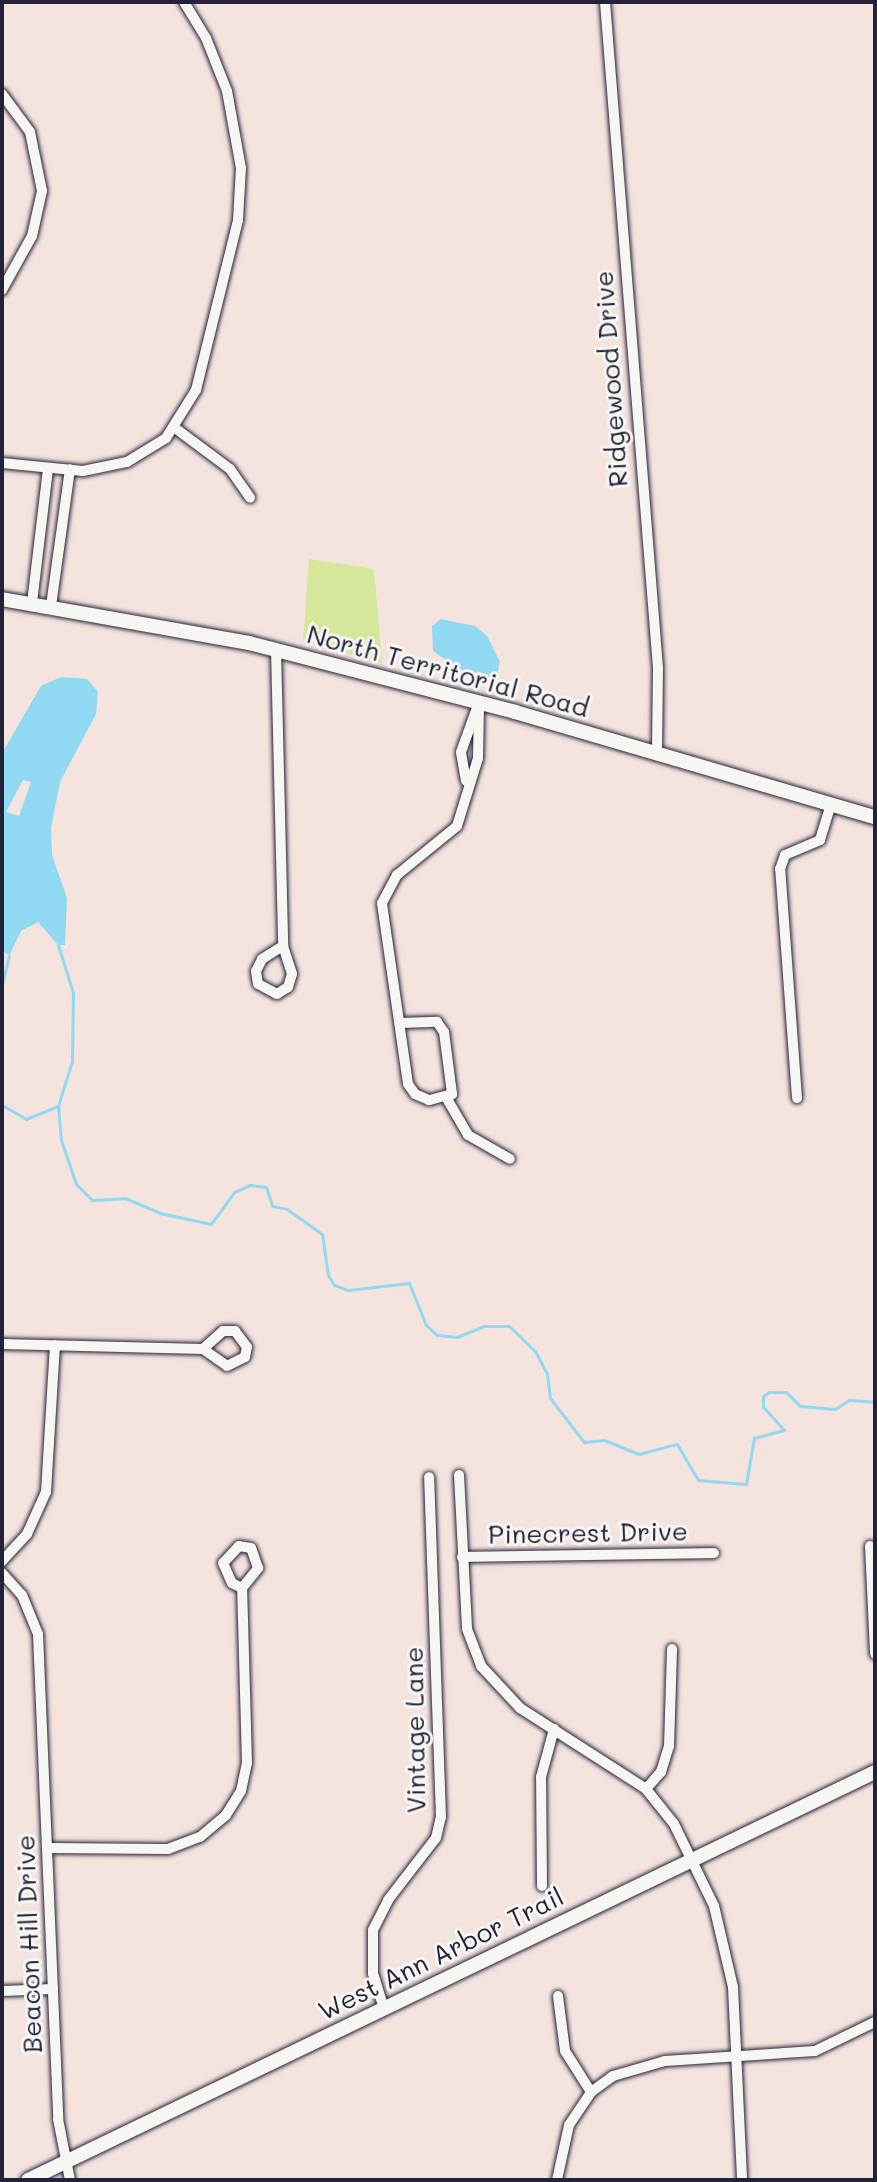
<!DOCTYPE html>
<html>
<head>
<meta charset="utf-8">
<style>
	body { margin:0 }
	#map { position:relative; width:877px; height:2182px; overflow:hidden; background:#f5e3de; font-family:Mali,sans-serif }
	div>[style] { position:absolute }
	.green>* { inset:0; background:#d4e79b }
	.water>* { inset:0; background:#91d9f2 }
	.stream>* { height:3px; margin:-1.5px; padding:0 1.5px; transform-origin:1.5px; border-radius:1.5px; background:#91d9f2 }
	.roads { filter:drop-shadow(0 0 2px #22223b) drop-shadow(0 0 2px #22223b) }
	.street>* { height:10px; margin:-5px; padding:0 5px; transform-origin:5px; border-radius:5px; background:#f6f6f2 }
	.secondary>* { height:14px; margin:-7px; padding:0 7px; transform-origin:7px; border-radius:7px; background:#f6f6f2 }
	span { translate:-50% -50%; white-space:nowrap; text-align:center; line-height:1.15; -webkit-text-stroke:6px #f6f6f2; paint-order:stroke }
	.street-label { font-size:26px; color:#22223b }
	.frame { position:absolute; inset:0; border:4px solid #22223b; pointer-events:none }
</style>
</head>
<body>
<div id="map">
	<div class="green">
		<i style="clip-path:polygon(309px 559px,374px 569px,382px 663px,303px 641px)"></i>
	</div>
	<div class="water">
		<i style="clip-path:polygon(441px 619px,475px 626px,487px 636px,500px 662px,496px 679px,460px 670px,433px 651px,432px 626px)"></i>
		<i style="clip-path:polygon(evenodd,61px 677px,87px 679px,98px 692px,96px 714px,60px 782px,51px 828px,52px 855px,67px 898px,65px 945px,58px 945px,38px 922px,21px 931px,9px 956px,2px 950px,2px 753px,41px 686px,61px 677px,23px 780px,31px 782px,19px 816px,6px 812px,23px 780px)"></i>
	</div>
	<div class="stream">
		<i style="left:58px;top:945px;width:50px;rotate:72.6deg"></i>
		<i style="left:73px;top:993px;width:68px;rotate:90.8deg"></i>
		<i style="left:72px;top:1061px;width:47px;rotate:107.3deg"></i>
		<i style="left:58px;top:1106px;width:34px;rotate:85deg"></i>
		<i style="left:61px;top:1140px;width:46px;rotate:71.2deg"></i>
		<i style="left:76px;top:1184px;width:23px;rotate:45deg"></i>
		<i style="left:92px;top:1200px;width:33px;rotate:-3deg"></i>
		<i style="left:125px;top:1198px;width:38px;rotate:23deg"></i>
		<i style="left:160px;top:1213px;width:52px;rotate:12.2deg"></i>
		<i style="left:211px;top:1224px;width:39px;rotate:-54deg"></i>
		<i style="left:234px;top:1192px;width:17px;rotate:-24deg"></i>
		<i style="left:250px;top:1185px;width:16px;rotate:7deg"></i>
		<i style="left:266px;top:1187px;width:20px;rotate:72deg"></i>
		<i style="left:272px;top:1206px;width:15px;rotate:11deg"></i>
		<i style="left:287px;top:1209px;width:43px;rotate:35.5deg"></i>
		<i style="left:322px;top:1234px;width:41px;rotate:81.7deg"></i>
		<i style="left:328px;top:1275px;width:12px;rotate:59deg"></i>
		<i style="left:334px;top:1285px;width:15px;rotate:20deg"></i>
		<i style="left:348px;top:1290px;width:61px;rotate:-6.5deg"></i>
		<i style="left:409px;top:1283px;width:45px;rotate:68deg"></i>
		<i style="left:426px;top:1325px;width:15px;rotate:42deg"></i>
		<i style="left:437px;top:1335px;width:20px;rotate:6deg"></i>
		<i style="left:457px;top:1337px;width:29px;rotate:-22deg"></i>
		<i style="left:484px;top:1326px;width:25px"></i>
		<i style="left:509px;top:1326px;width:36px;rotate:44deg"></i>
		<i style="left:535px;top:1351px;width:26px;rotate:62deg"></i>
		<i style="left:547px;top:1374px;width:24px;rotate:83deg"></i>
		<i style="left:550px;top:1398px;width:56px;rotate:52.3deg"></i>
		<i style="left:584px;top:1442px;width:20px;rotate:-6deg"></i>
		<i style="left:604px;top:1440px;width:38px;rotate:22deg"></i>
		<i style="left:639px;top:1454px;width:39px;rotate:-15deg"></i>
		<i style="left:677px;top:1444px;width:42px;rotate:59.7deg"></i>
		<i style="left:698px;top:1480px;width:48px;rotate:4.8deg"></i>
		<i style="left:746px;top:1484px;width:47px;rotate:-80.1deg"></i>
		<i style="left:754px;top:1438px;width:31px;rotate:-15deg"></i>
		<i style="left:784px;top:1430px;width:31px;rotate:-132deg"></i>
		<i style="left:763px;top:1407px;width:11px;rotate:-90deg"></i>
		<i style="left:763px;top:1396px;width:7px;rotate:-34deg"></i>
		<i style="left:769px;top:1392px;width:17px"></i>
		<i style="left:786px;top:1392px;width:20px;rotate:45deg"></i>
		<i style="left:800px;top:1406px;width:35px;rotate:5deg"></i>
		<i style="left:835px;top:1409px;width:17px;rotate:-33deg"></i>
		<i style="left:849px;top:1400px;width:26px;rotate:4deg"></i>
		<i style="left:2px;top:984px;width:29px;rotate:-76deg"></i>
		<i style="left:2px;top:1105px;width:28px;rotate:30deg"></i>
		<i style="left:26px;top:1119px;width:35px;rotate:-22deg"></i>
	</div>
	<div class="roads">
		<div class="street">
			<i style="left:605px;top:2px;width:668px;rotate:85.45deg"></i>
			<i style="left:658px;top:668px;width:85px;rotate:90.7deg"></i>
			<i style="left:2px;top:94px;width:47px;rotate:53.6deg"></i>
			<i style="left:30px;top:132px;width:60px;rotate:78.5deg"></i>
			<i style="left:42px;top:191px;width:46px;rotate:102.5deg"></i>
			<i style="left:32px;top:236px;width:62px;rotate:119.1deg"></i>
			<i style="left:175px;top:428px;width:69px;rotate:36.7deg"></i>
			<i style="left:230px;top:469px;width:35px;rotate:55deg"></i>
			<i style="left:2px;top:463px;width:81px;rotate:5.6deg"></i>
			<i style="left:83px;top:471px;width:45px;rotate:-11.6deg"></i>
			<i style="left:127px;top:462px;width:46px;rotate:-31.6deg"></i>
			<i style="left:166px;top:438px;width:57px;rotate:-58deg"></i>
			<i style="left:196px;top:390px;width:175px;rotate:-76.1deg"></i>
			<i style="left:238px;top:220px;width:52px;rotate:-86.7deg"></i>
			<i style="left:241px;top:168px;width:78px;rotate:-100.3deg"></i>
			<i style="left:227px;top:91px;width:57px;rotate:-111.6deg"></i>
			<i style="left:206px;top:38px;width:42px;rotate:-121.4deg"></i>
			<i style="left:32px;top:603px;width:135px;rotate:-83.2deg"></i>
			<i style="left:51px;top:606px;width:138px;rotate:-82.1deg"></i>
			<i style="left:276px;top:650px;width:296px;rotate:88.6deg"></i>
			<i style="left:283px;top:946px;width:29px;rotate:72deg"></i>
			<i style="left:292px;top:974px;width:14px;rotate:107deg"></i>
			<i style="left:288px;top:987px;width:13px;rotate:148deg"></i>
			<i style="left:277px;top:994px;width:21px;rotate:-152deg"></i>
			<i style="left:258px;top:984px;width:13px;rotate:-99deg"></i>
			<i style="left:256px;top:971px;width:13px;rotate:-63deg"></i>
			<i style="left:262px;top:959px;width:25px;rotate:-32deg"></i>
			<i style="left:466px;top:781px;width:29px;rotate:-100deg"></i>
			<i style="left:461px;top:752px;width:50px;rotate:-70.1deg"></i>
			<i style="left:400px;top:1023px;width:37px;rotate:-2deg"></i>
			<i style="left:437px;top:1022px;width:12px;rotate:55deg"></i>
			<i style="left:444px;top:1032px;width:63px;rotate:82.6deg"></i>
			<i style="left:452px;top:1094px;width:24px;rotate:165deg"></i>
			<i style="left:429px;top:1100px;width:15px;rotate:-157deg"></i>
			<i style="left:415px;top:1094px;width:12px;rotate:-125deg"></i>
			<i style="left:408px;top:1084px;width:183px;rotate:-98.2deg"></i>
			<i style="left:382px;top:903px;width:32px;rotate:-62deg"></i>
			<i style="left:397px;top:875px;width:77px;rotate:-39.2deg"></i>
			<i style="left:457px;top:826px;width:71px;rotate:-72.8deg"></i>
			<i style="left:478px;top:758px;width:54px;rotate:-88.9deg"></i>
			<i style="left:446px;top:1097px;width:44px;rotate:59.9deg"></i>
			<i style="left:468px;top:1135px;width:48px;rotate:29.7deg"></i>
			<i style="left:797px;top:1098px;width:230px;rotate:-94.2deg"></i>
			<i style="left:780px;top:869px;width:15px;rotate:-70deg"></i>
			<i style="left:785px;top:855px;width:38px;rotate:-23deg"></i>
			<i style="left:820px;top:840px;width:38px;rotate:-73deg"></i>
			<i style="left:2px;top:1344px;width:201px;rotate:1.4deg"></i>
			<i style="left:203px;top:1349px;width:29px;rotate:35deg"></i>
			<i style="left:227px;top:1366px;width:20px;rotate:-27deg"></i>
			<i style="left:245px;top:1357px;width:10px;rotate:-79deg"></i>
			<i style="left:247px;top:1347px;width:20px;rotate:-127deg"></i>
			<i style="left:235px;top:1331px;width:12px;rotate:180deg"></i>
			<i style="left:223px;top:1331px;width:27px;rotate:138deg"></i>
			<i style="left:459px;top:1475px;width:154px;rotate:87deg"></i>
			<i style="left:467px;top:1629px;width:40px;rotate:69deg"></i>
			<i style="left:481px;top:1666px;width:57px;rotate:47.1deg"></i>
			<i style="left:520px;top:1708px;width:150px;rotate:32.7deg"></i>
			<i style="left:646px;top:1789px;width:45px;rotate:51.3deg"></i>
			<i style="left:674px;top:1824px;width:91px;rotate:64deg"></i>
			<i style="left:714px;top:1906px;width:83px;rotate:76.8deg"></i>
			<i style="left:733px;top:1987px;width:193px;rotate:87.3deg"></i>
			<i style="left:870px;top:1546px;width:108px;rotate:87.3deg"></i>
			<i style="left:462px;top:1557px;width:252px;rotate:-0.9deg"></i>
			<i style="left:2px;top:1561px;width:37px;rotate:-47deg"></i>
			<i style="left:27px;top:1534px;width:46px;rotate:-65.7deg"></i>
			<i style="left:46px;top:1492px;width:147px;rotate:-86.5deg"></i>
			<i style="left:2px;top:1573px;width:30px;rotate:48deg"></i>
			<i style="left:22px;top:1595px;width:42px;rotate:67.7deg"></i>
			<i style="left:38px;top:1634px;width:485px;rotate:87.6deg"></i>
			<i style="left:58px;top:2119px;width:62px;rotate:78.9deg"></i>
			<i style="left:646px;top:1789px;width:23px;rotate:-49deg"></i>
			<i style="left:661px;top:1772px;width:27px;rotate:-73deg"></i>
			<i style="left:669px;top:1746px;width:97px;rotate:-88.2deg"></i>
			<i style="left:48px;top:1848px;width:120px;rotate:0.5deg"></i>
			<i style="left:168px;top:1849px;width:34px;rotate:-21deg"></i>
			<i style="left:200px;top:1837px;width:34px;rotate:-40deg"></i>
			<i style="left:226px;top:1815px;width:28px;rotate:-58deg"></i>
			<i style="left:241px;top:1791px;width:29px;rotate:-78deg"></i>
			<i style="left:247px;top:1763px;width:175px;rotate:-91.6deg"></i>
			<i style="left:242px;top:1588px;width:26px;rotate:-51deg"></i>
			<i style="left:258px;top:1568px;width:21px;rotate:-109deg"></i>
			<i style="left:251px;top:1548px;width:12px;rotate:-171deg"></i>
			<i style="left:239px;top:1546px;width:23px;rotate:133deg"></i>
			<i style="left:223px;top:1563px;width:22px;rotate:66deg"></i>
			<i style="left:232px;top:1583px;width:11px;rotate:27deg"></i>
			<i style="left:542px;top:1886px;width:109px;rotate:-90.5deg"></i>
			<i style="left:541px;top:1777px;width:50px;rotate:-74.8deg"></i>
			<i style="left:2px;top:1991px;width:51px;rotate:-2.2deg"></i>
			<i style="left:558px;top:1996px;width:55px;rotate:82.7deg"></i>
			<i style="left:565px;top:2051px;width:49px;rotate:57.6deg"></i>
			<i style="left:384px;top:2009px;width:37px;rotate:-107deg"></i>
			<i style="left:373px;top:1974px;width:44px;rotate:-90deg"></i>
			<i style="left:373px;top:1930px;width:34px;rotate:-63deg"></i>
			<i style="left:388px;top:1900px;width:78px;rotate:-52.3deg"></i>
			<i style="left:436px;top:1838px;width:22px;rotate:-77deg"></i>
			<i style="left:441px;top:1817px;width:340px;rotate:-92deg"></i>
			<i style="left:557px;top:2180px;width:56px;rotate:-77.7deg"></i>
			<i style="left:569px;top:2125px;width:40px;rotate:-56deg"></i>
			<i style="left:591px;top:2092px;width:27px;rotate:-36deg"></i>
			<i style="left:613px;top:2076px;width:54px;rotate:-16.1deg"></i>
			<i style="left:665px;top:2061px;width:150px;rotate:-3.8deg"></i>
			<i style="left:815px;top:2051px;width:67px;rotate:-25.8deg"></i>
		</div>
		<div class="secondary">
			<i style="left:2px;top:599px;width:251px;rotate:10.1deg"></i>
			<i style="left:249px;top:643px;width:275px;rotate:14.5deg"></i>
			<i style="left:515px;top:712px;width:375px;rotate:16.3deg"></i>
			<i style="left:28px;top:2180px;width:940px;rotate:-25.72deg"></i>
		</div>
	</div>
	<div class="street-label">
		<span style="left:611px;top:379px;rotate:-94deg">Ridgewood Drive</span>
		<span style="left:448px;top:671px;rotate:15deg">North Territorial Road</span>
		<span style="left:588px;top:1533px;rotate:-1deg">Pinecrest Drive</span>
		<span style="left:415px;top:1730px;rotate:-91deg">Vintage Lane</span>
		<span style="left:29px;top:1944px;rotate:-92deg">Beacon Hill Drive</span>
		<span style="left:441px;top:1954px;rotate:-26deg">West Ann Arbor Trail</span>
	</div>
	<div class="frame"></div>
</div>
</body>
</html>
